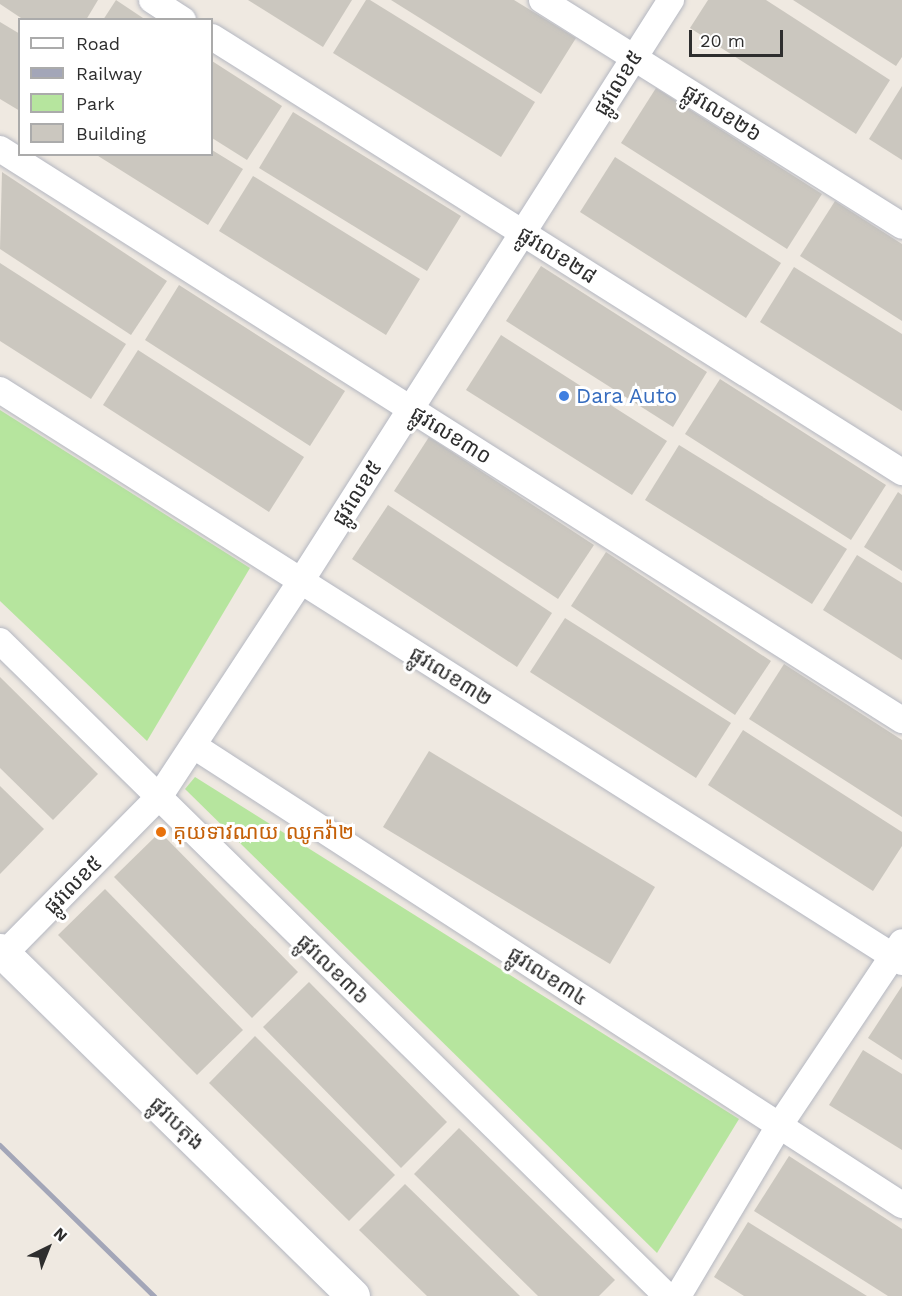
<!DOCTYPE html>
<html>
<head>
<meta charset="utf-8">
<style>
	body { margin:0 }
	#map { position:relative; width:902px; height:1296px; overflow:hidden; background:#efe9e1; font-family:"Work Sans","Noto Sans Khmer",sans-serif }
	div>[style] { position:absolute }
	.green>* { inset:0; background:#b6e59e }
	.building>* { inset:0; background:#cbc7bf }
	.roads { filter:drop-shadow(0 0 2px #b4b7c1) drop-shadow(0 0 2px #b4b7c1) }
	.minor>* { height:26px; margin:-13px; padding:0 13px; transform-origin:13px; border-radius:13px; background:#fff }
	.secondary>* { height:33px; margin:-16.5px; padding:0 16.5px; transform-origin:16.5px; border-radius:16.5px; background:#fff }
	.rail>* { height:4.5px; margin:-2.25px; padding:0 2.25px; transform-origin:2.25px; border-radius:2.25px; background:#a3a6b8 }
	.dots>* { width:16px; height:16px; translate:-50% -50%; box-sizing:border-box; border:3px solid #fff; border-radius:50% }
	span { translate:-50% -50%; white-space:nowrap; text-align:center; line-height:1.15; -webkit-text-stroke:6px #fff; paint-order:stroke }
	.street-label { font-size:21px; color:#2e2e2e }
	.shop-label { font-size:21px; color:#366cbe }
	.left { translate:0 -50%; text-align:left }
	.food-label { font-size:21px; color:#c56008 }
	.legend { position:absolute; left:18px; top:18px; width:195px; height:138px; box-sizing:border-box; background:#fff; border:2px solid #ababab; margin:0; padding:8px 10px; list-style:none; font-size:18px; color:#2e2e2e }
	.legend li { display:flex; align-items:center; gap:12px; height:30px }
	.legend b { width:30px; border:2px solid #ababab }
	.north { position:absolute; left:18px; top:1218px; width:60px; height:60px; -webkit-text-stroke:4px #fff; paint-order:stroke; rotate:43deg; font-size:16px; font-weight:700; line-height:24px; text-align:center; color:#2e2e2e }
	.north::after { content:''; display:block; margin:auto; width:21px; height:27px; background:#2e2e2e; clip-path:polygon(50% 0,100% 100%,50% 72%,0 100%) }
	.scale { position:absolute; left:689px; top:30px; width:94px; height:27px; box-sizing:border-box; border:3px solid #2e2e2e; border-top:0; padding-left:8px; font-size:18px; line-height:21px; white-space:nowrap; color:#2e2e2e; -webkit-text-stroke:4px #fff; paint-order:stroke }
</style>
</head>
<body>
<div id="map">
	<div class="green">
		<i style="clip-path:polygon(0 410px,250px 568px,147px 741px,0 601px)"></i>
		<i style="clip-path:polygon(195px 777px,739px 1119px,657px 1253px,185px 789px)"></i>
	</div>
	<div class="building">
		<i style="clip-path:polygon(0 0,98px 0,86px 20px,24px 20px,0 4px)"></i>
		<i style="clip-path:polygon(116px 0,146px 20px,103px 20px)"></i>
		<i style="clip-path:polygon(248px 0,352px 0,323px 47px)"></i>
		<i style="clip-path:polygon(366px 0,370px 0,535px 102px,501px 157px,333px 53px)"></i>
		<i style="clip-path:polygon(391px 0,514px 0,576px 38px,541px 94px)"></i>
		<i style="clip-path:polygon(708px 0,766px 0,890px 80px,856px 134px,690px 28px)"></i>
		<i style="clip-path:polygon(793px 0,902px 0,902px 57px,896px 66px)"></i>
		<i style="clip-path:polygon(0 22px,20px 34px,20px 111px,0 99px)"></i>
		<i style="clip-path:polygon(212px 61px,282px 106px,247px 160px,212px 138px)"></i>
		<i style="clip-path:polygon(902px 86px,902px 160px,869px 139px)"></i>
		<i style="clip-path:polygon(656px 88px,822px 194px,787px 249px,621px 143px)"></i>
		<i style="clip-path:polygon(293px 112px,461px 216px,427px 271px,259px 168px)"></i>
		<i style="clip-path:polygon(212px 150px,243px 169px,208px 225px,95px 154px,212px 154px)"></i>
		<i style="clip-path:polygon(615px 157px,781px 263px,746px 318px,580px 212px)"></i>
		<i style="clip-path:polygon(2px 172px,167px 281px,131px 335px,0 249px)"></i>
		<i style="clip-path:polygon(253px 176px,420px 279px,386px 335px,219px 231px)"></i>
		<i style="clip-path:polygon(835px 201px,902px 244px,902px 321px,800px 256px)"></i>
		<i style="clip-path:polygon(0 263px,126px 344px,91px 399px,0 341px)"></i>
		<i style="clip-path:polygon(541px 266px,707px 372px,673px 427px,506px 321px)"></i>
		<i style="clip-path:polygon(794px 267px,902px 334px,902px 411px,760px 322px)"></i>
		<i style="clip-path:polygon(179px 285px,345px 391px,310px 446px,145px 340px)"></i>
		<i style="clip-path:polygon(501px 335px,667px 441px,632px 495px,466px 390px)"></i>
		<i style="clip-path:polygon(138px 350px,304px 457px,269px 512px,103px 405px)"></i>
		<i style="clip-path:polygon(720px 379px,886px 485px,851px 540px,685px 434px)"></i>
		<i style="clip-path:polygon(429px 437px,594px 545px,558px 599px,394px 491px)"></i>
		<i style="clip-path:polygon(679px 445px,847px 549px,812px 604px,645px 500px)"></i>
		<i style="clip-path:polygon(898px 492px,902px 495px,902px 571px,864px 547px)"></i>
		<i style="clip-path:polygon(388px 505px,552px 613px,517px 667px,352px 559px)"></i>
		<i style="clip-path:polygon(606px 552px,771px 661px,735px 715px,571px 606px)"></i>
		<i style="clip-path:polygon(857px 555px,902px 583px,902px 660px,823px 610px)"></i>
		<i style="clip-path:polygon(565px 618px,731px 723px,696px 778px,530px 672px)"></i>
		<i style="clip-path:polygon(784px 664px,902px 740px,902px 817px,749px 719px)"></i>
		<i style="clip-path:polygon(0 677px,98px 774px,53px 820px,0 768px)"></i>
		<i style="clip-path:polygon(743px 730px,902px 832px,902px 846px,873px 891px,708px 785px)"></i>
		<i style="clip-path:polygon(429px 751px,655px 887px,610px 964px,383px 827px)"></i>
		<i style="clip-path:polygon(0 786px,44px 829px,0 874px)"></i>
		<i style="clip-path:polygon(160px 832px,298px 972px,252px 1018px,114px 877px)"></i>
		<i style="clip-path:polygon(105px 889px,243px 1030px,197px 1075px,58px 935px)"></i>
		<i style="clip-path:polygon(309px 982px,447px 1122px,401px 1168px,263px 1027px)"></i>
		<i style="clip-path:polygon(902px 986px,902px 1060px,868px 1038px)"></i>
		<i style="clip-path:polygon(255px 1036px,395px 1175px,349px 1221px,209px 1083px)"></i>
		<i style="clip-path:polygon(863px 1050px,902px 1074px,902px 1150px,829px 1105px)"></i>
		<i style="clip-path:polygon(459px 1128px,615px 1280px,599px 1296px,538px 1296px,414px 1174px)"></i>
		<i style="clip-path:polygon(789px 1156px,902px 1229px,902px 1296px,888px 1296px,754px 1211px)"></i>
		<i style="clip-path:polygon(405px 1184px,520px 1296px,427px 1296px,359px 1230px)"></i>
		<i style="clip-path:polygon(748px 1222px,867px 1296px,744px 1296px,714px 1277px)"></i>
	</div>
	<div class="roads">
		<div class="minor">
			<i style="left:152px;top:0;width:37px;rotate:33deg"></i>
			<i style="left:542px;top:0;width:425px;rotate:32.1deg"></i>
			<i style="left:212px;top:37px;width:816px;rotate:32.23deg"></i>
			<i style="left:0;top:149px;width:1068px;rotate:32.34deg"></i>
			<i style="left:0;top:390px;width:1068px;rotate:32.38deg"></i>
			<i style="left:0;top:641px;width:935px;rotate:44.48deg"></i>
			<i style="left:194px;top:746px;width:844px;rotate:32.96deg"></i>
			<i style="left:4px;top:954px;width:221px;rotate:-45.4deg"></i>
			<i style="left:159px;top:797px;width:258px;rotate:-56.7deg"></i>
			<i style="left:301px;top:581px;width:689px;rotate:-57.51deg"></i>
			<i style="left:678px;top:1296px;width:198px;rotate:-59.3deg"></i>
			<i style="left:779px;top:1126px;width:221px;rotate:-56.2deg"></i>
		</div>
		<div class="secondary">
			<i style="left:0;top:950px;width:494px;rotate:44.4deg"></i>
		</div>
	</div>
	<div class="rail">
		<i style="left:0;top:1145px;width:216px;rotate:44.4deg"></i>
	</div>
	<div class="dots">
		<i style="left:564px;top:396px;background:#3f7fe0"></i>
		<i style="left:161px;top:832px;background:#e8710a"></i>
	</div>
	<div class="street-label">
		<span style="left:618px;top:83px;rotate:-58deg">ផ្លូវលេខ៥</span>
		<span style="left:722px;top:113px;rotate:32deg">ផ្លូវលេខ២៦</span>
		<span style="left:557px;top:255px;rotate:32deg">ផ្លូវលេខ២៨</span>
		<span style="left:451px;top:435px;rotate:32deg">ផ្លូវលេខ៣០</span>
		<span style="left:357px;top:493px;rotate:-57deg">ផ្លូវលេខ៥</span>
		<span style="left:451px;top:676px;rotate:32deg">ផ្លូវលេខ៣២</span>
		<span style="left:73px;top:885px;rotate:-45deg">ផ្លូវលេខ៥</span>
		<span style="left:333px;top:969px;rotate:44deg">ផ្លូវលេខ៣៦</span>
		<span style="left:548px;top:976px;rotate:33deg">ផ្លូវលេខ៣៤</span>
		<span style="left:177px;top:1123px;rotate:44deg">ផ្លូវបេតុង</span>
	</div>
	<div class="shop-label">
		<span class="left" style="left:576px;top:396px">Dara Auto</span>
	</div>
	<div class="food-label">
		<span class="left" style="left:173px;top:832px">គុយទាវណយ ឈូកវ៉ា២</span>
	</div>
	<ul class="legend">
	<li><b style="height:8px;background:#fff"></b>Road</li>
	<li><b style="height:8px;background:#a3a6b8"></b>Railway</li>
	<li><b style="height:16px;background:#b6e59e"></b>Park</li>
	<li><b style="height:16px;background:#cbc7bf"></b>Building</li>
	</ul>
	<div class="north">N</div>
	<div class="scale">20 m</div>
</div>
</body>
</html>
